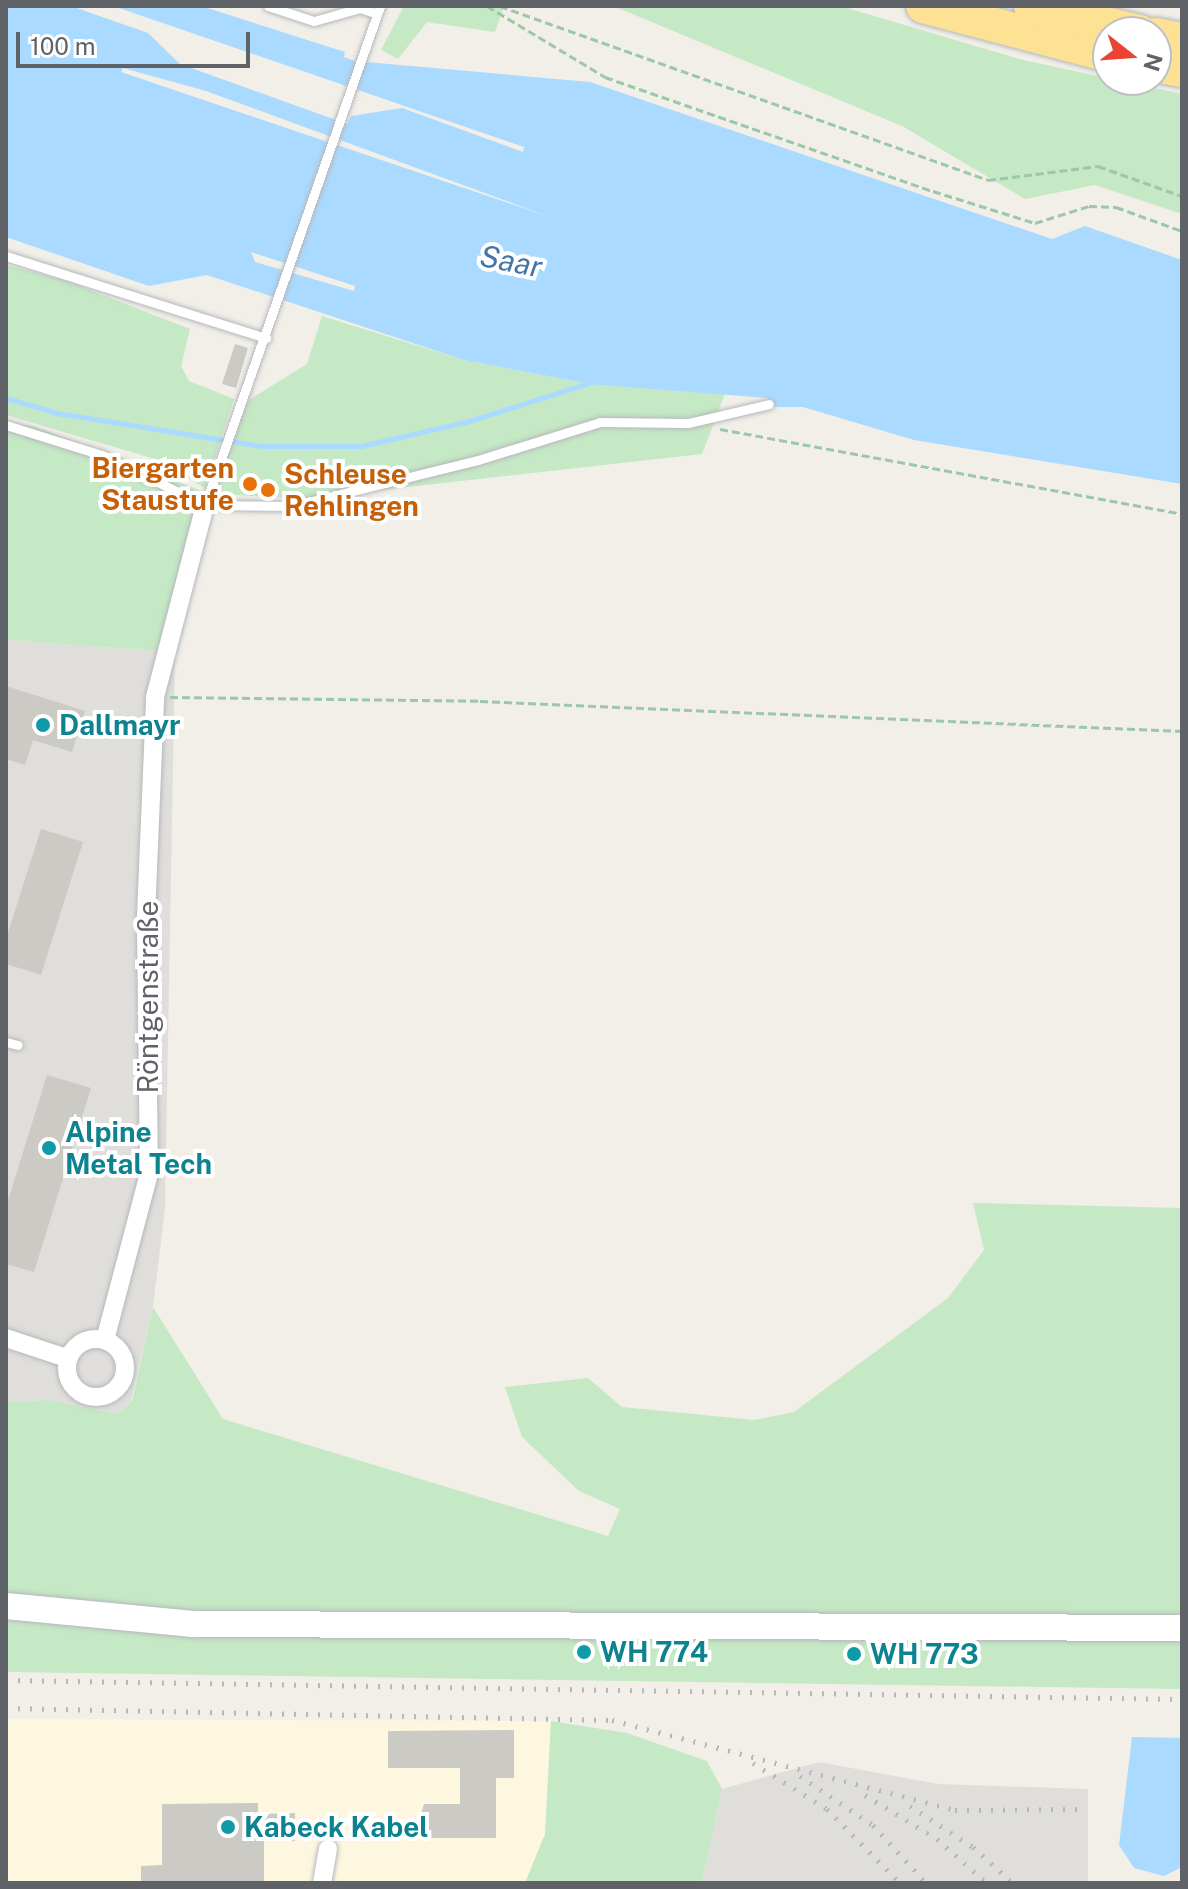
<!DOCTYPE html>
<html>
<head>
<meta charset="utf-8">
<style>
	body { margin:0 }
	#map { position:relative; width:1188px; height:1889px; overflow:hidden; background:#f1efe8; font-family:"Public Sans",sans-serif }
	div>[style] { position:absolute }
	.commercial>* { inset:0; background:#fef7e0 }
	.industrial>* { inset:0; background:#e0deda }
	.green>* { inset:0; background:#c5e8c5 }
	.water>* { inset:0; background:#aadaff }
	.stream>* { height:5px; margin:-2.5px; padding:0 2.5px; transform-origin:2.5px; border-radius:2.5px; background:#aadaff }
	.building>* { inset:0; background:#cccac5 }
	.path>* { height:3px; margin-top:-1.5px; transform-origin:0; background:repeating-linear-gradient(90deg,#9cc7a9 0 8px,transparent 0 12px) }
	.roads { filter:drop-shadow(0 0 2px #b5b8bc) drop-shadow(0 0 2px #b5b8bc) }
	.service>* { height:9px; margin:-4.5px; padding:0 4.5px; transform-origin:4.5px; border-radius:4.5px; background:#fff }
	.minor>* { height:18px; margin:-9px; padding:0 9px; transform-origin:9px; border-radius:9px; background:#fff }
	.minor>.ring { margin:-9px; padding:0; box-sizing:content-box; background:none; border:18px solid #fff; border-radius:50% }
	.secondary>* { height:26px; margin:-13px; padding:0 13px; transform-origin:13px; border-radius:13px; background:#fff }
	.motorway>* { height:34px; margin:-17px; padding:0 17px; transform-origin:17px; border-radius:17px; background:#fde293 }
	.rail>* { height:5px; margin-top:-2.5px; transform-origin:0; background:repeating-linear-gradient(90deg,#b6b7b8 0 2px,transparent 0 12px) }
	.dots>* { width:22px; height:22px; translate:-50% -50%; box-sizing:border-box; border:4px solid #fff; border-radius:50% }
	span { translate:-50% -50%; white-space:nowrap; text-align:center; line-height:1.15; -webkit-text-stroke:8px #fff; paint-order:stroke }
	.food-label { font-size:28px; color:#c56008; font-weight:700 }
	.right { translate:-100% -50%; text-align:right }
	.left { translate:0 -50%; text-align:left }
	.culture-label { font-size:28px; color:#0d838f; font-weight:700 }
	.street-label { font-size:28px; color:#5f6368 }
	.water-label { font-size:30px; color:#4174aa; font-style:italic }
	.frame { position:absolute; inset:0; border:8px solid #5f6368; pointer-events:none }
	.north { position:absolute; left:1092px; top:16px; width:80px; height:80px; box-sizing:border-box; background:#fff; border:2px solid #bfc1c3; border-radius:50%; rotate:107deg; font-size:22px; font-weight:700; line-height:32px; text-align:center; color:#5f6368 }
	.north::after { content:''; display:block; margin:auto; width:28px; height:36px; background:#ea4335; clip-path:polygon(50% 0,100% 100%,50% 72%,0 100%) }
	.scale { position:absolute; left:16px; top:32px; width:234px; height:36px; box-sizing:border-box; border:4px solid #5f6368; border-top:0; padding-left:10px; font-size:24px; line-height:28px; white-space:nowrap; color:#5f6368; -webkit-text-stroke:6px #fff; paint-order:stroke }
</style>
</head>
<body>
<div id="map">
	<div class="commercial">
		<i style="clip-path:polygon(6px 1719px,551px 1721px,545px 1834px,525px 1883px,6px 1883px)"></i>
	</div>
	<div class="industrial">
		<i style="clip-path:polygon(6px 640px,175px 652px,165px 1208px,153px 1307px,131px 1401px,118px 1414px,49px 1400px,6px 1402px)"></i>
		<i style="clip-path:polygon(819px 1762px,938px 1784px,1088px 1789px,1088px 1883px,702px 1883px,722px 1789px)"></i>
	</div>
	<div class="green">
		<i style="clip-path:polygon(404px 6px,504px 6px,495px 32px,427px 22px,398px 59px,381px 50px)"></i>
		<i style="clip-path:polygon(613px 6px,840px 6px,1023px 60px,1182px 94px,1182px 214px,1095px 185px,1025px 199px,902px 126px)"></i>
		<i style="clip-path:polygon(6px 265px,64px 280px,190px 329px,181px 366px,189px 381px,234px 399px,205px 488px,155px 459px,6px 415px)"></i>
		<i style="clip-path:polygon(322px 316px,464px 360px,590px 384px,726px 391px,702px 454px,300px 499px,207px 493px,175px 652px,6px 640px,6px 424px,34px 426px,207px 493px,236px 408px,307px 364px)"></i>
		<i style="clip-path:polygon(973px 1203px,1182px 1208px,1182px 1689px,6px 1672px,6px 1402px,49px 1400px,118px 1414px,132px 1401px,153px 1307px,223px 1419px,608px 1536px,620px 1509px,579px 1491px,522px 1437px,505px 1387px,588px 1378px,622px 1407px,754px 1420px,794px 1412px,948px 1298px,984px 1250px)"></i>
		<i style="clip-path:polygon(551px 1721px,627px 1733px,707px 1761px,722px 1789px,702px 1883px,525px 1883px,545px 1834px)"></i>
	</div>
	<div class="water">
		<i style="clip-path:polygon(evenodd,6px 6px,71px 6px,148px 33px,180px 64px,347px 124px,351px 116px,402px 108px,523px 152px,524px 147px,113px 6px,201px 6px,345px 52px,344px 57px,355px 61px,590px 82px,1052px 239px,1085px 226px,1182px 260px,1182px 484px,914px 440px,803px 407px,771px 407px,768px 398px,590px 384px,464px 360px,207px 275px,149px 286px,6px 237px,6px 6px,123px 68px,206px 91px,550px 217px,121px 72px,123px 68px,6px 6px,251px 252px,355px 286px,354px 291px,255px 262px,251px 252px)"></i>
		<i style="clip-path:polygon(1132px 1737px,1182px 1738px,1182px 1867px,1164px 1876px,1134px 1868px,1119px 1845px)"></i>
	</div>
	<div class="stream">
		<i style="left:6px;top:398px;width:53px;rotate:16.4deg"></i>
		<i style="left:57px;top:413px;width:207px;rotate:9.2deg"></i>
		<i style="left:261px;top:446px;width:100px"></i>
		<i style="left:361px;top:446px;width:111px;rotate:-13deg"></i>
		<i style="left:469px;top:421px;width:132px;rotate:-17.6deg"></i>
	</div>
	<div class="building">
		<i style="clip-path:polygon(235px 344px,248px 348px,236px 388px,222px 384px)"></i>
		<i style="clip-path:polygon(6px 686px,85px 711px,72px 752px,33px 740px,25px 765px,6px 759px)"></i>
		<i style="clip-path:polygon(41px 829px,83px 842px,41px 975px,6px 964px,6px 939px)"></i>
		<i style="clip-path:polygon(47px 1075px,91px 1088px,34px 1272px,6px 1264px,6px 1207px)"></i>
		<i style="clip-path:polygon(514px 1730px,514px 1778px,496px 1778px,496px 1838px,424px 1838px,418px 1823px,424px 1804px,460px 1804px,460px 1768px,388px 1768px,388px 1731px)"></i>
		<i style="clip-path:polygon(258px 1803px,258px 1814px,295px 1813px,295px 1841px,264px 1841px,264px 1883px,141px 1883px,141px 1866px,162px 1865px,162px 1804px)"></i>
	</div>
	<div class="path">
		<i style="left:487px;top:6px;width:138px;rotate:31deg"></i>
		<i style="left:605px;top:77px;width:347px;rotate:19.2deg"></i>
		<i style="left:933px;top:191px;width:107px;rotate:17.4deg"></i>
		<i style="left:1035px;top:223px;width:57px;rotate:-17.5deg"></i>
		<i style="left:1089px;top:206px;width:27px;rotate:2deg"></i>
		<i style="left:1116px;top:207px;width:70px;rotate:20deg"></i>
		<i style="left:500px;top:6px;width:518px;rotate:19.62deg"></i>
		<i style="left:988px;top:180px;width:111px;rotate:-7.3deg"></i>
		<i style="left:1098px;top:166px;width:89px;rotate:19.7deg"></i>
		<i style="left:720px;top:429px;width:470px;rotate:10.4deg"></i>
		<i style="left:170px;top:697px;width:310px;rotate:0.7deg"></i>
		<i style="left:480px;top:701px;width:703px;rotate:2.45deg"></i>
	</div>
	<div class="roads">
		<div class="service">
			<i style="left:268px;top:6px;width:48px;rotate:18.1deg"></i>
			<i style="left:314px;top:21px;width:48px;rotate:-15.8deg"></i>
			<i style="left:360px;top:8px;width:18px;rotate:19deg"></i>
			<i style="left:6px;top:256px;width:273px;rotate:17.5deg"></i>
			<i style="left:6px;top:425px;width:101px;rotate:17.4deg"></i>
			<i style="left:102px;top:455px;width:114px;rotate:25.9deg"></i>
			<i style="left:205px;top:505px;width:87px;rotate:0.7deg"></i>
			<i style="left:292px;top:506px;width:192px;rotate:-13.9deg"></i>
			<i style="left:478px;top:460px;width:128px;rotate:-17.3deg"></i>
			<i style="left:600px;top:422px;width:88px;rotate:0.7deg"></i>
			<i style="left:688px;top:423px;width:83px;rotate:-13.2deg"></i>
			<i style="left:205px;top:505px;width:529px;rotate:-70.67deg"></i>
			<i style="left:6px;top:1042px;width:12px;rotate:14deg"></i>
		</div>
		<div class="minor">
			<i style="left:6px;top:1338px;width:66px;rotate:18.4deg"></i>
			<i class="ring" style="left:67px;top:1339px;width:40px;height:40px"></i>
			<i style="left:105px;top:1340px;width:173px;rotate:-75.2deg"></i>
			<i style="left:149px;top:1173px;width:257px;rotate:-90.7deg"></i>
			<i style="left:146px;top:916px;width:219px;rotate:-87.6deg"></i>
			<i style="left:155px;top:697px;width:198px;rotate:-75.4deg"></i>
			<i style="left:322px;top:1883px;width:35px;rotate:-80deg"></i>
		</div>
		<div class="secondary">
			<i style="left:6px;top:1606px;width:188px;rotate:5.5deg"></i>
			<i style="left:193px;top:1624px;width:989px;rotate:0.23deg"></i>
		</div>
		<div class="motorway">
			<i style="left:923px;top:6px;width:191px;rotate:14.8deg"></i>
			<i style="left:1031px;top:6px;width:112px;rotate:13.4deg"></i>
			<i style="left:1156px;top:35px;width:26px;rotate:11deg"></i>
			<i style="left:1156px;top:65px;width:26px;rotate:11deg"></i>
		</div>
	</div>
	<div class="rail">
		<i style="left:6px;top:1680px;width:1176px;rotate:0.93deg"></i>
		<i style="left:6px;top:1708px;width:606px;rotate:1.13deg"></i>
		<i style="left:612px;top:1720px;width:355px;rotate:14.7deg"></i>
		<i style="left:955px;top:1810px;width:124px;rotate:-0.5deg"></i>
		<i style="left:753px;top:1763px;width:87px;rotate:31.9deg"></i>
		<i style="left:827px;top:1809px;width:104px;rotate:45.4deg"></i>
		<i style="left:800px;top:1776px;width:88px;rotate:33.9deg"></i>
		<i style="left:873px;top:1825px;width:79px;rotate:47.6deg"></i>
		<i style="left:865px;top:1795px;width:84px;rotate:31.4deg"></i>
		<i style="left:937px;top:1839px;width:67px;rotate:41.3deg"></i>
		<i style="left:910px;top:1806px;width:75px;rotate:33.1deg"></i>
		<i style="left:973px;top:1847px;width:54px;rotate:42deg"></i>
	</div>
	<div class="dots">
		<i style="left:250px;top:484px;background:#e8710a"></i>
		<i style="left:268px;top:490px;background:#e8710a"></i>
		<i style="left:43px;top:725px;background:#0f9aa8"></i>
		<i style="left:49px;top:1148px;background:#0f9aa8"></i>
		<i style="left:584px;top:1652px;background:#0f9aa8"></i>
		<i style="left:854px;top:1654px;background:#0f9aa8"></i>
		<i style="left:228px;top:1827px;background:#0f9aa8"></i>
	</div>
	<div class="food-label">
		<span class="right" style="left:234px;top:484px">Biergarten<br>Staustufe</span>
		<span class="left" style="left:284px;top:490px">Schleuse<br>Rehlingen</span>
	</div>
	<div class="culture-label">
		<span class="left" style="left:59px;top:725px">Dallmayr</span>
		<span class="left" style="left:65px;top:1148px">Alpine<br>Metal Tech</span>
		<span class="left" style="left:600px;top:1652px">WH 774</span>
		<span class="left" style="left:870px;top:1654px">WH 773</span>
		<span class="left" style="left:244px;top:1827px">Kabeck Kabel</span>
	</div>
	<div class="street-label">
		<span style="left:148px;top:997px;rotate:-90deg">Röntgenstraße</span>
	</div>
	<div class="water-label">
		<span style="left:511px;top:261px;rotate:11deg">Saar</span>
	</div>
	<div class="frame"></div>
	<div class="north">N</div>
	<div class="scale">100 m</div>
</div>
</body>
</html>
